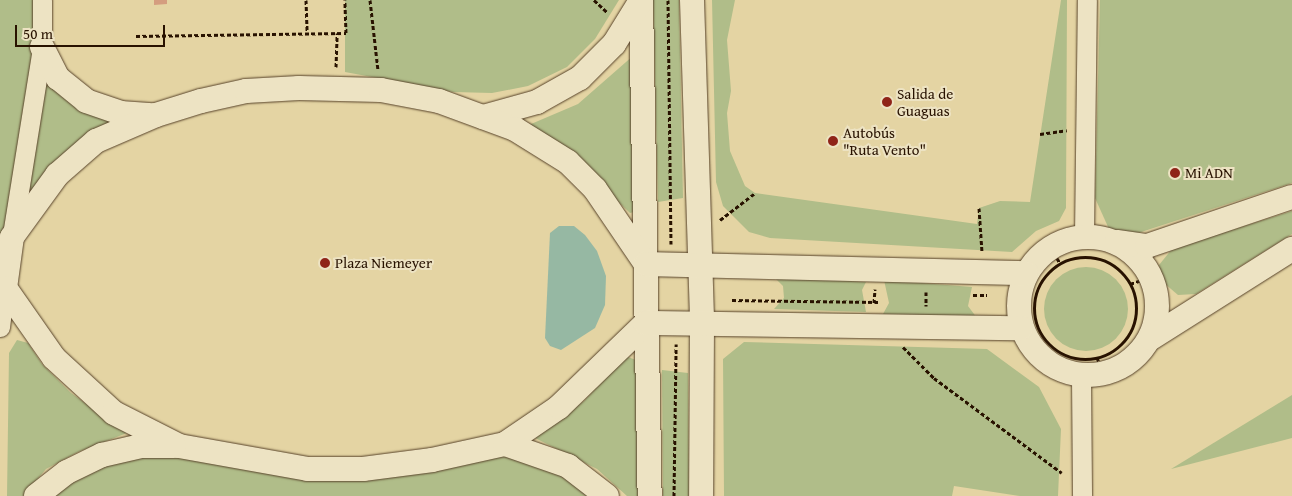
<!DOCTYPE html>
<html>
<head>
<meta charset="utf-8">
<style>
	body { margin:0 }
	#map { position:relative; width:1292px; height:496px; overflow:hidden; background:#e4d4a3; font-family:"Gentium Book Plus",serif }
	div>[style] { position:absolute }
	.green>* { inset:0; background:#b0bd89 }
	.round { border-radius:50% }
	.water>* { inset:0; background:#96b8a3 }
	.building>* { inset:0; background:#d49d7f }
	.path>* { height:3px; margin-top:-1.5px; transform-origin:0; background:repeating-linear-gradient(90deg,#281200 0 4px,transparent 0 6.5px) }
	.path>.ring { margin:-1.5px; padding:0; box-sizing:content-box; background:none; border:3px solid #281200; border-radius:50% }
	.roads { filter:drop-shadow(0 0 1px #574229) drop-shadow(0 0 1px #574229) }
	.minor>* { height:19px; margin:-9.5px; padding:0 9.5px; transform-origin:9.5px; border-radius:9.5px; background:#ede3c3 }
	.tertiary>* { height:24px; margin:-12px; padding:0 12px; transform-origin:12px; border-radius:12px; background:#ede3c3 }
	.tertiary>.ring { margin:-12px; padding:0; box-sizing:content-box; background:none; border:24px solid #ede3c3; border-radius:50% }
	.dots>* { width:14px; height:14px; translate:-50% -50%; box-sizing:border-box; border:2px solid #ede3c3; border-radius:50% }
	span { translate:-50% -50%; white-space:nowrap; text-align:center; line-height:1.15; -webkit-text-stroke:4px #ede3c3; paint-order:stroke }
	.poi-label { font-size:15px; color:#281200 }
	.left { translate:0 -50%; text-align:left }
	.scale { position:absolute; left:15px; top:25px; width:150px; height:22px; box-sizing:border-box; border:2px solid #281200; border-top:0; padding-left:6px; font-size:15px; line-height:18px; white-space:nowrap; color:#281200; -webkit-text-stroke:4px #ede3c3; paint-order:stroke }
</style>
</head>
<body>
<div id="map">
	<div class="green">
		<i style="clip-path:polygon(0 0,42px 0,58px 78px,120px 113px,12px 237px,0 236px)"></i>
		<i style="clip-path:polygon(345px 0,619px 0,595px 39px,567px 67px,528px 86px,492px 93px,453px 92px,345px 72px)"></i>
		<i style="clip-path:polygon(653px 0,679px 0,683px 198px,658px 202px)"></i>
		<i style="clip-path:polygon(712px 0,735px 0,727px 40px,731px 91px,727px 113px,730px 151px,745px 186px,755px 193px,977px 224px,979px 208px,1000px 201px,1030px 202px,1061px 0,1067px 0,1066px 208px,1059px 221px,1036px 231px,1012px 252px,770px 238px,749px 232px,723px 206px,716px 182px)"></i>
		<i style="clip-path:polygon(1100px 0,1292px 0,1292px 183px,1135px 234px,1109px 229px,1095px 198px)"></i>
		<i style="clip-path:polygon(634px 55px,634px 212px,630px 213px,584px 169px,524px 127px,578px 104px)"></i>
		<i style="clip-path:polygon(1292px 211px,1292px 234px,1196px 294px,1178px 295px,1164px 283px,1159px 265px,1172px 249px)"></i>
		<i class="round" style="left:1044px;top:267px;width:84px;height:84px"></i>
		<i style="clip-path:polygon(773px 276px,866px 282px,862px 290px,866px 312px,774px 309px,784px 298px,783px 286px)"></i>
		<i style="clip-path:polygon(884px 280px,972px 287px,968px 306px,977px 318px,883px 314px,889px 303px)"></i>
		<i style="clip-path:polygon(17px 340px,28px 343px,42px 364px,71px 393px,127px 433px,78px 452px,46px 469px,23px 496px,7px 496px,9px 353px)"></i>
		<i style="clip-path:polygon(744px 342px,987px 349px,1039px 387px,1061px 429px,1058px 496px,1020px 496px,954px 486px,952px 496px,724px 496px,723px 359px)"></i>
		<i style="clip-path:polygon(626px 356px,638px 361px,638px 496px,627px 496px,597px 469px,535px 438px,584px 401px)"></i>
		<i style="clip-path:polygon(662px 370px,688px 373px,689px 496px,663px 496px)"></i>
		<i style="clip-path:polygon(1292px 395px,1292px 438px,1171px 469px)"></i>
		<i style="clip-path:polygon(155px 453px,215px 463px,508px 455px,555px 469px,596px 496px,47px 496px,77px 472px)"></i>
	</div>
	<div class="water">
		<i style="clip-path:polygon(559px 226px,574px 226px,585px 235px,597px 251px,606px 276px,605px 305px,595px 328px,561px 350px,550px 346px,545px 338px,550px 233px)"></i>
	</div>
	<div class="building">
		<i style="clip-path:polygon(154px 0,167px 0,167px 4px,154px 5px)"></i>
	</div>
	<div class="path">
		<i style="left:306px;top:0;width:34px;rotate:88deg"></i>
		<i style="left:370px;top:0;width:70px;rotate:83.5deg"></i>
		<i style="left:594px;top:0;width:19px;rotate:43deg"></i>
		<i style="left:668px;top:0;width:244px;rotate:89.3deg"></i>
		<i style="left:136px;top:36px;width:210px;rotate:-0.8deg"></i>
		<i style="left:346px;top:33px;width:33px;rotate:-92deg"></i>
		<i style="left:336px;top:67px;width:34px;rotate:-88deg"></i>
		<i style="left:1040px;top:134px;width:27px;rotate:-8deg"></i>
		<i style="left:979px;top:208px;width:44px;rotate:86.1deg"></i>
		<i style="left:720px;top:220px;width:44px;rotate:-37.6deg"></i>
		<i style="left:1050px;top:247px;width:19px;rotate:58deg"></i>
		<i class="ring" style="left:1034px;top:257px;width:99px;height:99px"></i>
		<i style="left:1130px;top:284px;width:21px;rotate:-19deg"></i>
		<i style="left:926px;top:292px;width:14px;rotate:90deg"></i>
		<i style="left:973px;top:295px;width:14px"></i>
		<i style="left:732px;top:300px;width:146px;rotate:0.8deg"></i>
		<i style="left:874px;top:303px;width:14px;rotate:-86deg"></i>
		<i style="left:903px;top:347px;width:44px;rotate:45deg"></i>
		<i style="left:934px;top:378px;width:159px;rotate:36.6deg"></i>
		<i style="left:1097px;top:357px;width:18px;rotate:71deg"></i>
		<i style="left:674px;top:496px;width:152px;rotate:-89.2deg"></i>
	</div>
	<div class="roads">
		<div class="minor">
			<i style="left:12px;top:235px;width:190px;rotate:-80.9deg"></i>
			<i style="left:42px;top:47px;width:47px;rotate:-90deg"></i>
			<i style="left:1084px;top:236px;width:236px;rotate:-89.3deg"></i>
			<i style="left:0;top:327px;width:39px;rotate:-83deg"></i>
			<i style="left:1081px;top:377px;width:119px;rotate:89.5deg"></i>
		</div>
		<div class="tertiary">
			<i style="left:641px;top:0;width:496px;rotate:89deg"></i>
			<i style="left:692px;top:0;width:324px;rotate:88.2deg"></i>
			<i style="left:702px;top:324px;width:172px;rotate:90.3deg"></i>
			<i style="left:42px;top:47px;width:35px;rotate:63deg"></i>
			<i style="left:58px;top:78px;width:36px;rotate:39deg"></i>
			<i style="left:86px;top:101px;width:36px;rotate:19deg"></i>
			<i style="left:120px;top:113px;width:32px;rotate:4deg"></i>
			<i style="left:483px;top:117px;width:56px;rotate:-15.5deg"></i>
			<i style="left:537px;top:102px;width:49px;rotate:-29.2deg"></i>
			<i style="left:580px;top:78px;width:48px;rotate:-45deg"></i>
			<i style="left:614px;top:44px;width:49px;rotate:-58.2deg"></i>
			<i class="ring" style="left:1019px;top:237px;width:114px;height:114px"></i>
			<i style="left:1117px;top:242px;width:30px;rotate:8deg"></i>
			<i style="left:1147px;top:246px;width:153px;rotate:-18.7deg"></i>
			<i style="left:5px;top:288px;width:51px;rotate:-82.2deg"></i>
			<i style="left:12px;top:237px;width:77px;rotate:-54deg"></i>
			<i style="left:57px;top:175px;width:52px;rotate:-41.1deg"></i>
			<i style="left:96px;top:141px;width:65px;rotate:-23.4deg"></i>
			<i style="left:156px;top:115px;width:47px;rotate:-17.3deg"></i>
			<i style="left:201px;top:101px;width:46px;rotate:-12.5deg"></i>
			<i style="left:246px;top:91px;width:53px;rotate:-3.2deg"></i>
			<i style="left:299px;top:88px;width:82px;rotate:1.4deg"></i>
			<i style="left:381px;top:90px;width:59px;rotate:10.7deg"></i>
			<i style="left:439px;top:101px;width:81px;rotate:20.2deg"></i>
			<i style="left:515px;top:129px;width:62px;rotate:31.9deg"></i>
			<i style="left:568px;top:162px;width:38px;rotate:45deg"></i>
			<i style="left:595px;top:189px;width:91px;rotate:55.8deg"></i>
			<i style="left:646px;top:264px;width:380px;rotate:1.4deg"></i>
			<i style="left:5px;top:288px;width:85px;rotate:55deg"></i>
			<i style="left:54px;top:358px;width:81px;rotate:42.5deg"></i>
			<i style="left:114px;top:413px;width:73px;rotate:26.9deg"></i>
			<i style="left:179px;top:446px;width:131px;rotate:10.1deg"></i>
			<i style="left:308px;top:469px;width:55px"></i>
			<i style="left:363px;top:469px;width:70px;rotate:-7.4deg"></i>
			<i style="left:432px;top:460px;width:75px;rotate:-12.4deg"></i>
			<i style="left:505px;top:444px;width:65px;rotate:-34.4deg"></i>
			<i style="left:559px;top:407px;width:121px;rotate:-44deg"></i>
			<i style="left:646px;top:323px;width:375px;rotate:0.8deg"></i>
			<i style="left:1151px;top:338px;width:167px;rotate:-32.3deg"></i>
			<i style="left:505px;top:444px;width:67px;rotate:19.2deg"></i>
			<i style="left:568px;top:466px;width:49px;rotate:37.6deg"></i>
			<i style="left:36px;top:496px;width:39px;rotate:-38deg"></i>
			<i style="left:67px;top:472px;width:39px;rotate:-26deg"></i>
			<i style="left:102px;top:455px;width:39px;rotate:-13deg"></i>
			<i style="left:140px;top:446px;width:34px"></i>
		</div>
	</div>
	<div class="dots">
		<i style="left:887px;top:102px;background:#8f2418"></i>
		<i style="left:833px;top:141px;background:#8f2418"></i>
		<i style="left:1175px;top:173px;background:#8f2418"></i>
		<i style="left:325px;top:263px;background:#8f2418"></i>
	</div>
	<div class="poi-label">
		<span class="left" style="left:897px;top:102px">Salida de<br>Guaguas</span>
		<span class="left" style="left:843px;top:141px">Autobús<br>"Ruta Vento"</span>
		<span class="left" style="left:1185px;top:173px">Mi ADN</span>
		<span class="left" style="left:335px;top:263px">Plaza Niemeyer</span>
	</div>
	<div class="scale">50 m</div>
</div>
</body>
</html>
